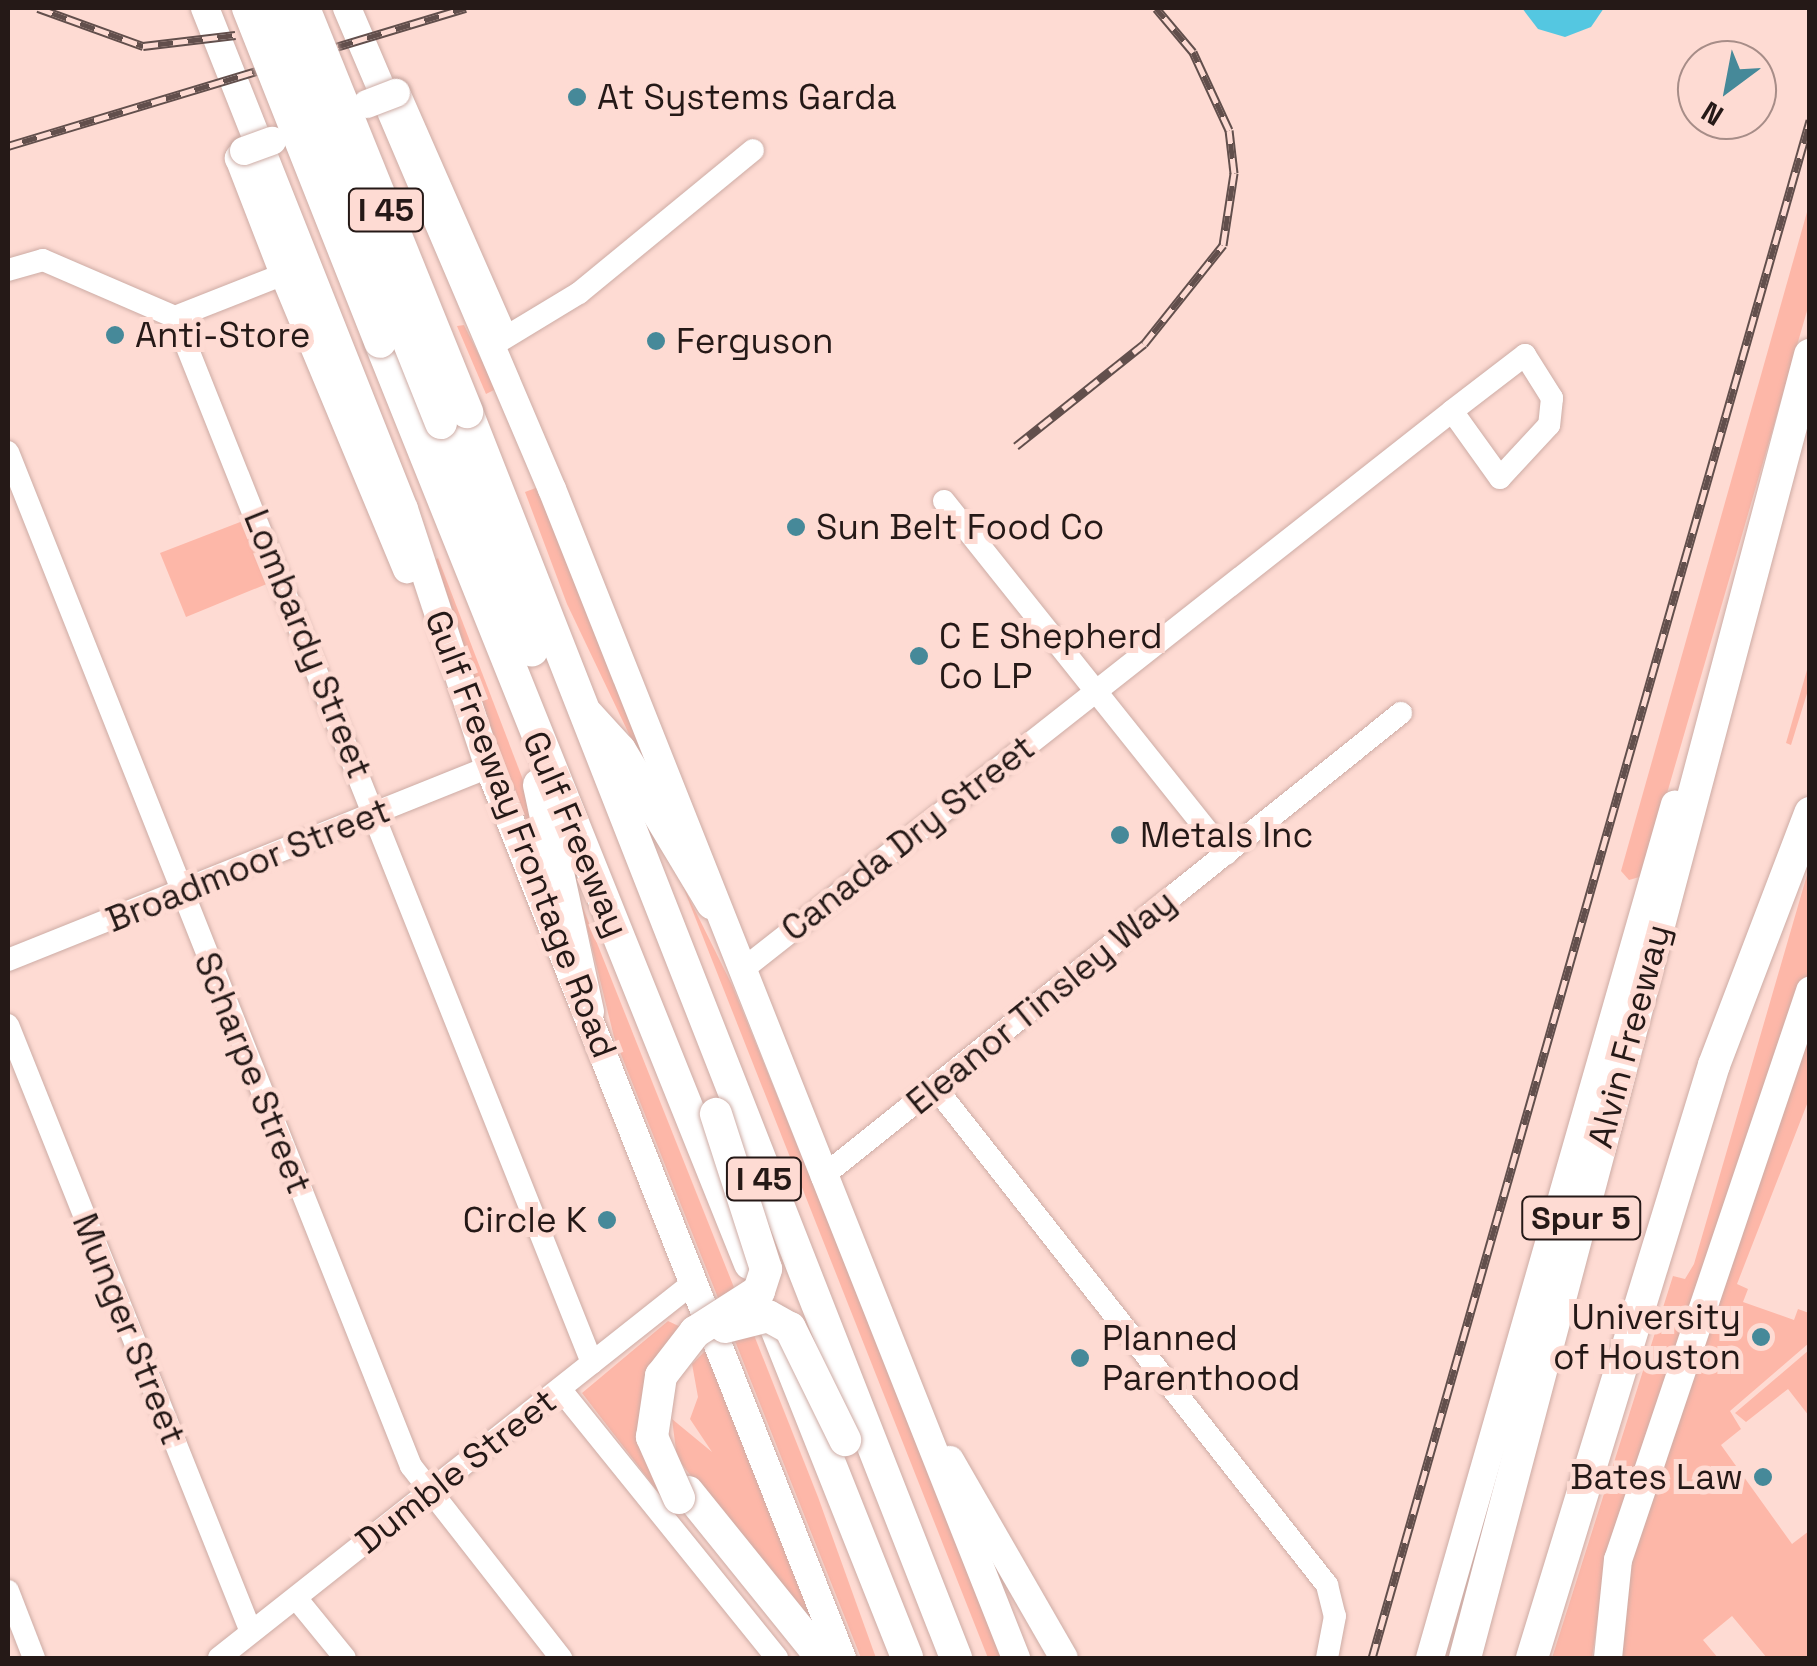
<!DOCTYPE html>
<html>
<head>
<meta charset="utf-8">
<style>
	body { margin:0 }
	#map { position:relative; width:1817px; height:1666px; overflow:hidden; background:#fedbd3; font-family:"Space Grotesk",sans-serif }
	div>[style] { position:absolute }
	.green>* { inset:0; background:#fdb7a8 }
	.water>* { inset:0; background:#54c7e1 }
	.roads { filter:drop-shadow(0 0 2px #cdaca5) drop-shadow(0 0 2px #cdaca5) }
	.minor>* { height:22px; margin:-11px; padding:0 11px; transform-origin:11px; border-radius:11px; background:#fff }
	.major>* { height:28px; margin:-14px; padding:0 14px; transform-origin:14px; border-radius:14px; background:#fff }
	.highway>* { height:32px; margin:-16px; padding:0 16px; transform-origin:16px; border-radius:16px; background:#fff }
	.rail>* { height:9px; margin-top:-4.5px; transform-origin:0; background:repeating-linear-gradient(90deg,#fedbd3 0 15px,#624f4c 0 30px); box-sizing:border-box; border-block:2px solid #624f4c }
	.bridges { filter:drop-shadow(0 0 2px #cdaca5) drop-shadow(0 0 2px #cdaca5) }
	.major-bridge>* { height:28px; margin:-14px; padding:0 14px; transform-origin:14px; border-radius:14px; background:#fff }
	.highway-bridge>* { height:32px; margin:-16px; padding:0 16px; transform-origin:16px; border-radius:16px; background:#fff }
	.dots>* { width:28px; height:28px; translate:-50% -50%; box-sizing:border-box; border:5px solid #fedbd3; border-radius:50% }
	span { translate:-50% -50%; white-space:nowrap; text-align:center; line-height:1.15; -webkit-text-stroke:10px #fedbd3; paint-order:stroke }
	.shield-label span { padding:2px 8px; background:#fedbd3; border:2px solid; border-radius:8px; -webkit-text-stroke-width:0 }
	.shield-label { font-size:32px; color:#251917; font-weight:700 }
	.poi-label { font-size:35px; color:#251917 }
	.left { translate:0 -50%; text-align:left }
	.right { translate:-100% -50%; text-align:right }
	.street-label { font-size:35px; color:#251917 }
	.frame { position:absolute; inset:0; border:10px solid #251917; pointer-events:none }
	.north { position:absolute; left:1677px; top:40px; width:100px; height:100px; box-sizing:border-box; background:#fedbd3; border:2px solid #a78d88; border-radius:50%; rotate:212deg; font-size:28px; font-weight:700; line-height:40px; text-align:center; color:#251917 }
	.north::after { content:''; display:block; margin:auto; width:35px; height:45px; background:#468999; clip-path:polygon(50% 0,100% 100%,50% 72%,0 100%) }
</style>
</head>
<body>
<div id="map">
	<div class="green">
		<i style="clip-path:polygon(1809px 205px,1809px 304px,1643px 876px,1629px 880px,1621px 871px)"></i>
		<i style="clip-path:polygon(464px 325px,496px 389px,486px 394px,457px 326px)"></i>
		<i style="clip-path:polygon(541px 486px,670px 820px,567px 604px,525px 492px)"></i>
		<i style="clip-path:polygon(248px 519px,274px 581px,186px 617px,160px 553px)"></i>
		<i style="clip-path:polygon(438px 558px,525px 785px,538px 849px,475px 687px,432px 563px)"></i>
		<i style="clip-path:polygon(1809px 663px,1809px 687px,1791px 745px,1786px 743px)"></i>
		<i style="clip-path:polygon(1809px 868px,1809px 975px,1605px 1569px,1592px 1658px,1552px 1658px,1673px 1276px,1685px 1279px,1694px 1264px)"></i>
		<i style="clip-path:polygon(682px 884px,732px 985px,1006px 1658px,988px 1658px)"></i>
		<i style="clip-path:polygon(581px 903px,739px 1300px,722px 1308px,614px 1037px)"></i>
		<i style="clip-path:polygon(1809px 1028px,1809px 1099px,1737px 1284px,1748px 1289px,1743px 1302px,1794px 1320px,1798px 1309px,1809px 1313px,1809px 1343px,1730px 1411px,1741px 1429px,1721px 1445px,1792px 1544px,1809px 1531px,1809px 1658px,1767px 1658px,1732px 1616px,1703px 1640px,1718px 1658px,1617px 1658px,1628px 1557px)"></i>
		<i style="clip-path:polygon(668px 1321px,687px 1330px,662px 1361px,670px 1507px,582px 1393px)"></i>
		<i style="clip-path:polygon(750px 1325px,818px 1497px,876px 1658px,861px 1658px,731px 1331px)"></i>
		<i style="clip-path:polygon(707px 1349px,833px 1658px,677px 1458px,672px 1419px,712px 1452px,690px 1419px,698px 1397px,692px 1364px)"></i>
		<i style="clip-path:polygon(1809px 1350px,1809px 1416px,1788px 1389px,1746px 1422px,1735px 1413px)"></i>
	</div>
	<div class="water">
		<i style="clip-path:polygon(1522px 8px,1604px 8px,1591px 27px,1565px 37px,1538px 29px)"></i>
	</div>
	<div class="roads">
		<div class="minor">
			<i style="left:8px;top:270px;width:36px;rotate:-16deg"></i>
			<i style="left:43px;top:260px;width:144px;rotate:23.4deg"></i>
			<i style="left:175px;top:317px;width:1126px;rotate:68.26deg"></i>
			<i style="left:175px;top:317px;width:117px;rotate:-21.5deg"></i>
			<i style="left:503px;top:339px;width:89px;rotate:-31.2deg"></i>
			<i style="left:579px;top:293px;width:225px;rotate:-39.4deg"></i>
			<i style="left:1525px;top:355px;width:51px;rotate:57.9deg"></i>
			<i style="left:1552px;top:398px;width:27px;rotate:96deg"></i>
			<i style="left:1549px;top:425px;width:72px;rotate:132.8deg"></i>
			<i style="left:1500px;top:478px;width:82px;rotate:-125.6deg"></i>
			<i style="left:1452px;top:411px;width:92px;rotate:-37.5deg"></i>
			<i style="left:8px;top:452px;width:1091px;rotate:68.33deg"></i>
			<i style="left:411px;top:1466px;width:244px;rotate:52deg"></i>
			<i style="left:944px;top:501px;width:452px;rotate:51.4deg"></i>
			<i style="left:8px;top:960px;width:518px;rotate:-21.86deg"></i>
			<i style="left:742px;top:970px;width:904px;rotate:-38.21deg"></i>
			<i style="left:8px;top:1025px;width:654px;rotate:68.18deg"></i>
			<i style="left:935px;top:1087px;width:634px;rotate:51.79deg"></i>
			<i style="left:1327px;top:1585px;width:32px;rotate:76deg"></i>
			<i style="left:1335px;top:1616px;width:43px;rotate:100.8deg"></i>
			<i style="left:822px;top:1177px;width:742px;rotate:-38.71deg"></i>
			<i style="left:560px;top:1389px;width:346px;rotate:51.1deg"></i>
			<i style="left:8px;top:1591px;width:72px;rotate:68.8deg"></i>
			<i style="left:296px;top:1598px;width:77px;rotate:50.8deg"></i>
			<i style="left:219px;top:1658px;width:604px;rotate:-38.35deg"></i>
		</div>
		<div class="major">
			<i style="left:205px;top:8px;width:539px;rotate:68.34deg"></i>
			<i style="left:404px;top:509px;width:272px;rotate:71.8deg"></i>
			<i style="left:489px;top:767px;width:958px;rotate:68.39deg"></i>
			<i style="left:347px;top:8px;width:523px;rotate:66.92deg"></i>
			<i style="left:552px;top:489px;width:1258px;rotate:68.35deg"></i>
			<i style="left:396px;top:93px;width:257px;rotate:66.3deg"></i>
			<i style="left:244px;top:151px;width:9px;rotate:126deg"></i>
			<i style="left:239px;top:158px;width:124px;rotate:68.8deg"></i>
			<i style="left:284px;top:274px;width:320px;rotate:67.4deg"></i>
			<i style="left:950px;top:1460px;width:228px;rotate:60.1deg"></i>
			<i style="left:1430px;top:1658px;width:888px;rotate:-73.99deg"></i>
			<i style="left:1608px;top:1658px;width:99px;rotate:-84.2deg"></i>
			<i style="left:1618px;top:1560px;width:601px;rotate:-71.35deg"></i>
		</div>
		<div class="highway">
			<i style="left:380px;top:342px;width:993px;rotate:68.13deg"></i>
			<i style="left:467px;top:412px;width:1339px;rotate:68.57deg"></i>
			<i style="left:441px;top:423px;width:245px;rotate:68.2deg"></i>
			<i style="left:588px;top:715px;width:47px;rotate:47.6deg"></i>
			<i style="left:620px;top:750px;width:179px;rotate:59deg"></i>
			<i style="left:539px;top:785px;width:232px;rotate:77.8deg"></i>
			<i style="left:774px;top:1323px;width:360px;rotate:68.3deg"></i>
			<i style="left:688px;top:1492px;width:213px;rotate:51.1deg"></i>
			<i style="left:1465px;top:1658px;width:1348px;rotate:-75.17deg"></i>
			<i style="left:1532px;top:1658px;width:620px;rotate:-72.94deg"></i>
			<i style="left:1714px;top:1065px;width:270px;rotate:-69.1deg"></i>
		</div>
	</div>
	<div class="rail">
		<i style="left:38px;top:8px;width:112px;rotate:19.9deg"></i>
		<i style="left:143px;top:46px;width:93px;rotate:-6.8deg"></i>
		<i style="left:8px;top:146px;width:478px;rotate:-16.8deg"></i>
		<i style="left:1016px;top:446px;width:164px;rotate:-38.6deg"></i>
		<i style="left:1144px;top:344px;width:127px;rotate:-51.4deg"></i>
		<i style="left:1223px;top:245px;width:73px;rotate:-81.3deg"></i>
		<i style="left:1234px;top:173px;width:43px;rotate:-96.6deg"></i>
		<i style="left:1229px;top:130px;width:86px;rotate:-114.8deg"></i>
		<i style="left:1193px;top:52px;width:57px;rotate:-130.1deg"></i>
		<i style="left:1372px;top:1658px;width:1599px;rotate:-74.1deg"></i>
	</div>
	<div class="bridges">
		<div class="major-bridge">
			<i style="left:367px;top:104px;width:31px;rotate:-21deg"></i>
			<i style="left:244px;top:151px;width:30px;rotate:-20deg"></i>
		</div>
		<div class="highway-bridge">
			<i style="left:248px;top:8px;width:359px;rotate:68.4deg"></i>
			<i style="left:275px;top:8px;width:447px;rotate:68.2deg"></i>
			<i style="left:304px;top:8px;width:436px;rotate:68deg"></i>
			<i style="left:725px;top:1327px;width:44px;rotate:-14.3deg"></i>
			<i style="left:768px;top:1316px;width:25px;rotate:29deg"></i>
			<i style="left:790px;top:1328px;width:125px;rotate:63.8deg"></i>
			<i style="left:679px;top:1498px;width:67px;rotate:-113.9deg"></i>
			<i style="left:652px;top:1437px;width:62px;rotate:-81.6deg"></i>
			<i style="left:661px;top:1376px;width:56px;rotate:-52.3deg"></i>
			<i style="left:695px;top:1332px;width:76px;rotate:-32.6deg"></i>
			<i style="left:759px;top:1291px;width:23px;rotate:-72deg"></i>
			<i style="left:766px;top:1269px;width:163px;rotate:-107.9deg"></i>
		</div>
	</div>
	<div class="dots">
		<i style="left:577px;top:97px;background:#468999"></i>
		<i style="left:115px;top:335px;background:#468999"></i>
		<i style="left:656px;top:341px;background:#468999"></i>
		<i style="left:796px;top:527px;background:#468999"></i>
		<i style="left:919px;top:656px;background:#468999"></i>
		<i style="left:1120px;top:835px;background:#468999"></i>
		<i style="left:607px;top:1220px;background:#468999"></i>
		<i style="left:1761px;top:1337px;background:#468999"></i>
		<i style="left:1080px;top:1358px;background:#468999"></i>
		<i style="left:1763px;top:1477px;background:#468999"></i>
	</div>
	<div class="shield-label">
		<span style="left:386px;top:210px">I 45</span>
		<span style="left:764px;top:1179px">I 45</span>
		<span style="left:1581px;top:1218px">Spur 5</span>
	</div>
	<div class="poi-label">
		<span class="left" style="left:597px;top:97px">At Systems Garda</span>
		<span class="left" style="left:135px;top:335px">Anti-Store</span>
		<span class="left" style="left:676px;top:341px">Ferguson</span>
		<span class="left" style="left:816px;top:527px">Sun Belt Food Co</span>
		<span class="left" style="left:939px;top:656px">C E Shepherd<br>Co LP</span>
		<span class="left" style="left:1140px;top:835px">Metals Inc</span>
		<span class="right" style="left:587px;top:1220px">Circle K</span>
		<span class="right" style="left:1741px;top:1337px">University<br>of Houston</span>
		<span class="left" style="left:1102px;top:1358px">Planned<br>Parenthood</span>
		<span class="right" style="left:1743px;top:1477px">Bates Law</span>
	</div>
	<div class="street-label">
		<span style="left:308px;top:644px;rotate:68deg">Lombardy Street</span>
		<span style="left:521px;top:834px;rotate:69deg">Gulf Freeway Frontage Road</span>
		<span style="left:576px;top:834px;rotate:67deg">Gulf Freeway</span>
		<span style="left:908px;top:838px;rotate:-38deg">Canada Dry Street</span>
		<span style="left:248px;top:865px;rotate:-22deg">Broadmoor Street</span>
		<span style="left:1041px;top:1002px;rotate:-39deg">Eleanor Tinsley Way</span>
		<span style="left:1629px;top:1036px;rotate:-75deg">Alvin Freeway</span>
		<span style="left:253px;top:1073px;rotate:68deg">Scharpe Street</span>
		<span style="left:129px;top:1329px;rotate:68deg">Munger Street</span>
		<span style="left:456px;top:1471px;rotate:-38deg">Dumble Street</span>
	</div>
	<div class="frame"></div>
	<div class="north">N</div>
</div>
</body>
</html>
